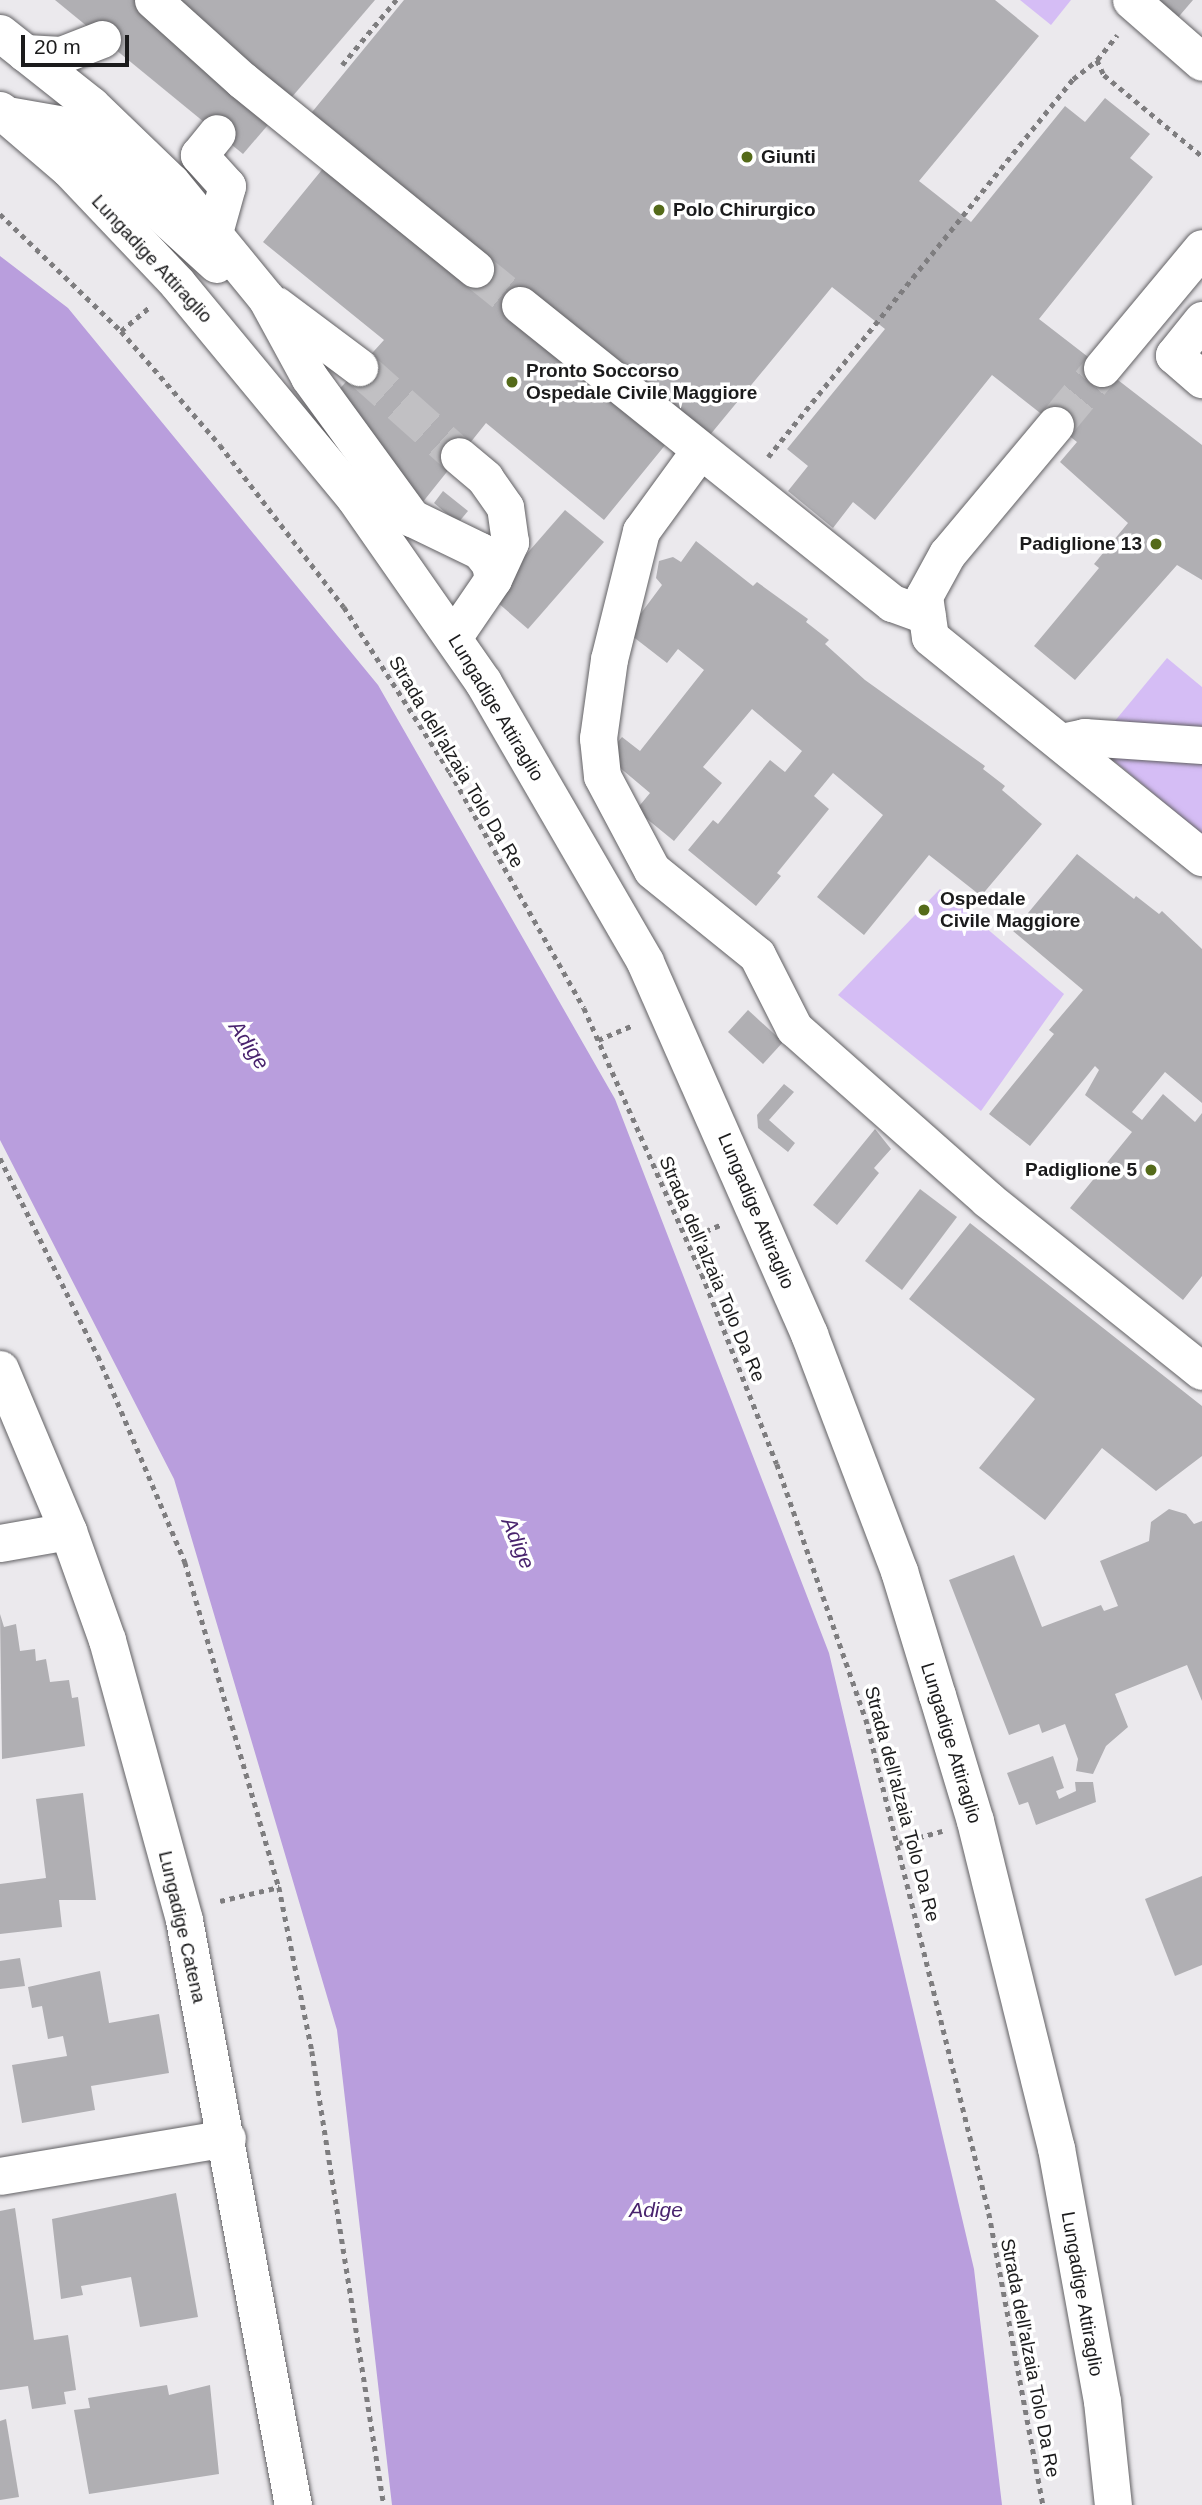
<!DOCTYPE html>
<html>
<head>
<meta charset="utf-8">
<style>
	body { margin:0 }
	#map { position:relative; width:1202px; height:2505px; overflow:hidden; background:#ebe9ed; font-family:Helvetica,sans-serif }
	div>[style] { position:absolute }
	.green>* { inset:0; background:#d5bdf5 }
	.water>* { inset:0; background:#b99edd }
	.building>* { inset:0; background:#b0afb3 }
	.minor-tunnel>* { height:37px; margin-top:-18.5px; transform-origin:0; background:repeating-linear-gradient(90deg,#c1c0c3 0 37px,transparent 0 55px) }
	.path>* { height:4.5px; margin-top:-2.25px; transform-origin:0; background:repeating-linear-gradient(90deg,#7e7d7f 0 5px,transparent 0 10px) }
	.roads { filter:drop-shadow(0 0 2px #626164) drop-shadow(0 0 2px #626164) }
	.minor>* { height:37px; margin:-18.5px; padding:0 18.5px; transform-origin:18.5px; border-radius:18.5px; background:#fff }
	.dots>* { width:19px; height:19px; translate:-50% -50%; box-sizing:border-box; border:4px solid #fff; border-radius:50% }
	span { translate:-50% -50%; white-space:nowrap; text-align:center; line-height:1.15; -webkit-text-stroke:7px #fff; paint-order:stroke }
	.poi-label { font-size:19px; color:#1b1b1c; font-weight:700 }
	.left { translate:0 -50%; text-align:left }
	.right { translate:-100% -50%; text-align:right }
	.street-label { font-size:19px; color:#1b1b1c }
	.water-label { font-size:21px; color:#49246e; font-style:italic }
	.scale { position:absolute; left:21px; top:35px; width:108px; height:32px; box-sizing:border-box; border:4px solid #1b1b1c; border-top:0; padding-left:9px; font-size:21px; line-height:24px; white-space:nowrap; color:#1b1b1c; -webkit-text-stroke:5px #fff; paint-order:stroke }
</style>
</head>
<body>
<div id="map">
	<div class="green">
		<i style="clip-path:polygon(1020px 0,1071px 0,1051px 25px)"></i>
		<i style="clip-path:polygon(1167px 658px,1202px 687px,1202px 834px,1095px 745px)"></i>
		<i style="clip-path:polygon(940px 889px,1064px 994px,981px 1111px,838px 995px)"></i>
	</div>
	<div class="water">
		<i style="clip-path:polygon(0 256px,68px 308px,378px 685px,615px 1099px,829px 1653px,974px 2269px,1002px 2505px,392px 2505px,337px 2030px,174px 1479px,0 1140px)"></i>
	</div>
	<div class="building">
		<i style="clip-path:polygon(55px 0,375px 0,243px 154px)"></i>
		<i style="clip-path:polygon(404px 0,995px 0,1039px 36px,919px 181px,971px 222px,1065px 106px,1085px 122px,1105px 98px,1150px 134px,1130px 158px,1153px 177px,1039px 319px,1202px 445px,1202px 580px,1177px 565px,1075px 680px,1034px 646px,1099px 568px,1094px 564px,1128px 523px,1060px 462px,1077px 442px,992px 375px,875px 520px,853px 502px,833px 528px,788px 491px,808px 466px,787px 449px,885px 329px,832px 287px,705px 441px,666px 444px,604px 520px,486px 423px,418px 508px,334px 395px,384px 340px,263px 242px,325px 166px,308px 117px)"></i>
		<i style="clip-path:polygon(1149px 0,1193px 0,1175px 21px)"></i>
		<i style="clip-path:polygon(443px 491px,468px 511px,458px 523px,434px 503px)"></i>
		<i style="clip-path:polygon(565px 510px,604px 542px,528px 629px,490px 596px)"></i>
		<i style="clip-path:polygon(696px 541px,753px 586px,757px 582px,808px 619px,806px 622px,829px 640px,825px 644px,865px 680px,985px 766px,983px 769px,1005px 786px,1002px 790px,1042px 824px,981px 896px,929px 855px,864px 935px,817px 897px,883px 815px,833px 773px,814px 796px,829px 809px,777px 873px,781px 876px,756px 906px,688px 850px,713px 820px,718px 824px,770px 760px,785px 772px,802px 751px,752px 709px,703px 767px,722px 783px,674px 841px,636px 810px,650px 793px,606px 756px,622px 737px,640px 751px,704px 670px,678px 649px,667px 663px,627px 632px,662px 585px,656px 578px,659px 561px,673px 557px,681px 562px)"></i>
		<i style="clip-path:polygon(1077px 854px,1134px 899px,1136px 896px,1159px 914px,1162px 911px,1202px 949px,1202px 1103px,1165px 1072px,1132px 1112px,1142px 1120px,1163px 1094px,1195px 1122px,1202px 1113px,1202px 1276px,1183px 1300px,1070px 1208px,1132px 1132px,1085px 1095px,1099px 1070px,1095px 1066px,1030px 1146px,989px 1114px,1054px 1034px,1049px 1030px,1083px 990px,1013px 931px)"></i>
		<i style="clip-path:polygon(748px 1010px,783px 1042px,763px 1064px,728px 1032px)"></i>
		<i style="clip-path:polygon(784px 1084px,794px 1092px,769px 1120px,795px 1143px,788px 1152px,758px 1128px,757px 1115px)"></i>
		<i style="clip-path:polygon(875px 1129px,891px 1149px,874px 1168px,879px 1173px,837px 1225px,813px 1205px)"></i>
		<i style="clip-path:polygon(920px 1189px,957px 1217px,902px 1290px,865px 1261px)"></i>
		<i style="clip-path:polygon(970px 1223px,1202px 1406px,1202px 1456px,1156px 1491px,1102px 1448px,1045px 1520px,979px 1468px,1035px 1399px,909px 1299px)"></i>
		<i style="clip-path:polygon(1169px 1509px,1186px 1514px,1194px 1524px,1202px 1521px,1202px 1701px,1187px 1665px,1115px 1694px,1128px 1727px,1106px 1746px,1093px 1774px,1076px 1771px,1078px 1759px,1065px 1724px,1042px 1733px,1039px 1724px,1009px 1735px,949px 1580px,1014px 1555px,1042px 1627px,1101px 1605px,1104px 1611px,1118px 1606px,1100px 1561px,1149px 1541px,1151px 1522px)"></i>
		<i style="clip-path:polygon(0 1614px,4px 1627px,16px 1624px,20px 1651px,35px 1649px,36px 1661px,46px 1659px,50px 1682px,69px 1680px,72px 1698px,78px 1697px,85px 1746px,2px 1759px)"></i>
		<i style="clip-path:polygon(1053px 1756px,1064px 1788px,1056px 1791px,1059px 1799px,1076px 1791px,1075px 1782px,1093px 1782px,1096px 1802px,1036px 1825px,1028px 1802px,1019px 1805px,1007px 1773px)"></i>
		<i style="clip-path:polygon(83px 1793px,96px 1900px,59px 1900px,62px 1927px,0 1934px,0 1884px,46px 1878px,36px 1799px)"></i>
		<i style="clip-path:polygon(1202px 1876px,1202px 1965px,1175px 1976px,1145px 1899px)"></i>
		<i style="clip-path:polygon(20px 1958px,25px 1986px,0 1989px,0 1961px)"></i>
		<i style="clip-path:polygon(100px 1971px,109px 2023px,159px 2014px,169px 2073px,91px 2086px,95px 2110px,22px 2123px,12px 2065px,67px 2056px,63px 2036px,48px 2039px,42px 2006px,32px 2008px,28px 1987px)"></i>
		<i style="clip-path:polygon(176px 2193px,198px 2317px,140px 2327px,131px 2277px,81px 2286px,83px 2295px,61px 2299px,52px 2219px)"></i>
		<i style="clip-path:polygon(15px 2208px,34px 2340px,68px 2335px,76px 2390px,64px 2392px,66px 2404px,32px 2409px,28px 2386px,0 2390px,0 2211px)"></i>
		<i style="clip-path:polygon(167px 2385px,169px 2395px,210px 2385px,219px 2474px,89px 2494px,74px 2410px,90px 2408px,88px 2398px)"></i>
		<i style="clip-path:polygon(6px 2419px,19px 2497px,0 2500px,0 2421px)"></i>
	</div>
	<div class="minor-tunnel">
		<i style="left:475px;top:269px;width:58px;rotate:38.7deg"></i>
		<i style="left:359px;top:367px;width:134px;rotate:41.7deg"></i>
		<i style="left:1055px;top:425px;width:74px;rotate:-50.5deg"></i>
	</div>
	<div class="path">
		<i style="left:1097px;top:60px;width:32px;rotate:-51deg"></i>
		<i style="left:342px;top:65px;width:85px;rotate:-50.3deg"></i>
		<i style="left:0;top:214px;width:168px;rotate:44deg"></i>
		<i style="left:121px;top:331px;width:151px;rotate:49deg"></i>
		<i style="left:220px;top:445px;width:204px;rotate:52.6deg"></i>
		<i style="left:344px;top:607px;width:196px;rotate:57.3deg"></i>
		<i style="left:450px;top:772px;width:271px;rotate:60.4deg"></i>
		<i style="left:584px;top:1008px;width:291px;rotate:66.1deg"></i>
		<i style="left:702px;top:1274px;width:204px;rotate:68.5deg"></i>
		<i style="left:777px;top:1464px;width:270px;rotate:70.8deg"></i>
		<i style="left:866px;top:1719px;width:509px;rotate:76.02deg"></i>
		<i style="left:989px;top:2213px;width:297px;rotate:79.5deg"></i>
		<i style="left:121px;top:331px;width:38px;rotate:-40deg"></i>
		<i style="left:768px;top:457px;width:486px;rotate:-51.1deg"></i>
		<i style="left:1073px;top:79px;width:31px;rotate:-38deg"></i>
		<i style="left:1097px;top:60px;width:17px;rotate:65deg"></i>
		<i style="left:1104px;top:75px;width:127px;rotate:39.6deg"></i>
		<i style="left:598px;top:1040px;width:38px;rotate:-23deg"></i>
		<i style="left:0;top:1158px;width:221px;rotate:63.7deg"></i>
		<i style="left:98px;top:1356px;width:224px;rotate:67.1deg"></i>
		<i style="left:185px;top:1562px;width:338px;rotate:73.9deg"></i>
		<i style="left:279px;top:1887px;width:167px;rotate:78.6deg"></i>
		<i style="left:312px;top:2051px;width:460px;rotate:81deg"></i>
		<i style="left:687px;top:1239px;width:38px;rotate:-23deg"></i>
		<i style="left:899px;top:1843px;width:45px;rotate:-15.6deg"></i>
		<i style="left:220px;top:1901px;width:61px;rotate:-13.3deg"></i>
	</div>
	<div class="roads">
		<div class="minor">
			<i style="left:153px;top:0;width:120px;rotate:42deg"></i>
			<i style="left:242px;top:80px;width:300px;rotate:39deg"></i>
			<i style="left:1131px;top:0;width:94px;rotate:41.1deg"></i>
			<i style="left:0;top:33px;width:116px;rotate:38.4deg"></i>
			<i style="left:91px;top:105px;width:111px;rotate:43.9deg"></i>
			<i style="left:171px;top:182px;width:150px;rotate:50.7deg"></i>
			<i style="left:266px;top:298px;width:90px;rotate:61.4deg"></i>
			<i style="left:309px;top:377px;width:175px;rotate:53.9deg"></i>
			<i style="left:412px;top:518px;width:76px;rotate:25.9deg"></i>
			<i style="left:480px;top:551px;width:16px;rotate:52deg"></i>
			<i style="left:490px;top:564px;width:15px;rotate:79deg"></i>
			<i style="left:25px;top:53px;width:36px;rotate:3deg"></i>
			<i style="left:61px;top:55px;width:44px;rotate:-21.3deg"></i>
			<i style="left:0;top:110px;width:91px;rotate:40.5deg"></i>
			<i style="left:69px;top:169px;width:157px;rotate:46.5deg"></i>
			<i style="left:177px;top:283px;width:278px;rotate:50.4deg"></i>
			<i style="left:354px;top:497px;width:226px;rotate:55.1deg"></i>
			<i style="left:483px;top:682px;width:323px;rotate:59.9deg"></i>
			<i style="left:645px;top:962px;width:407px;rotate:66.2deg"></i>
			<i style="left:809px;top:1334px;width:254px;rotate:69.2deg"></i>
			<i style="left:899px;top:1571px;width:130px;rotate:73deg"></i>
			<i style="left:937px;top:1695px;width:132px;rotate:73.2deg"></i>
			<i style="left:975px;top:1821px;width:337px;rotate:76.1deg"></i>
			<i style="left:1056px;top:2148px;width:257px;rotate:79.7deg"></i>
			<i style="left:1102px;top:2401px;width:105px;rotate:84deg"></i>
			<i style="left:7px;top:115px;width:58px;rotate:10deg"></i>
			<i style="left:64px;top:125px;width:206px;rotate:42.4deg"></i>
			<i style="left:213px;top:236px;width:52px;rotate:-74.4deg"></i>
			<i style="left:227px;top:186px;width:42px;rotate:-132.1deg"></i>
			<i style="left:199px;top:155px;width:28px;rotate:-51deg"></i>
			<i style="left:276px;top:305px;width:104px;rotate:36.8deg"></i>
			<i style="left:520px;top:305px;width:477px;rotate:38.7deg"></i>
			<i style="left:892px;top:603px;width:37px;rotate:20deg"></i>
			<i style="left:1202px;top:320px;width:45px;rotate:128.7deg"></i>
			<i style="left:1174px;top:355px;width:37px;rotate:41deg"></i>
			<i style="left:1102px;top:368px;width:156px;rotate:-50.2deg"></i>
			<i style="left:1055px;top:425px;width:168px;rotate:129.9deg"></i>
			<i style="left:947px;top:554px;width:48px;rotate:118.7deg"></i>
			<i style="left:924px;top:596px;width:41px;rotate:81.7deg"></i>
			<i style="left:930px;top:637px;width:350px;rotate:39deg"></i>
			<i style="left:700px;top:450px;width:100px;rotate:126.1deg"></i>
			<i style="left:641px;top:531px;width:132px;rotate:104deg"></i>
			<i style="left:609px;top:659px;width:80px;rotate:97.9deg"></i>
			<i style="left:598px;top:738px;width:38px;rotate:84deg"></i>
			<i style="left:602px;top:776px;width:106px;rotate:62deg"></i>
			<i style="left:652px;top:870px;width:135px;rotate:39deg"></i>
			<i style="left:757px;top:955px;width:82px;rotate:63.1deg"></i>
			<i style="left:794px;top:1028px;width:258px;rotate:41.5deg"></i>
			<i style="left:987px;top:1199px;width:275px;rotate:38.7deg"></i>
			<i style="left:454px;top:636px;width:69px;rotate:-55.6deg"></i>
			<i style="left:493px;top:579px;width:41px;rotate:-65.3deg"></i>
			<i style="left:510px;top:542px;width:35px;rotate:-98deg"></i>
			<i style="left:505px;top:507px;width:35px;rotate:-125deg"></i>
			<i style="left:485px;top:478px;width:34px;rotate:-140deg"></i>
			<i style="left:1061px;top:742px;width:24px;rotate:-12deg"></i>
			<i style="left:1084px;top:737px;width:118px;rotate:3.9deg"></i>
			<i style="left:0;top:1369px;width:176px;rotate:67.2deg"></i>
			<i style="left:68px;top:1531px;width:116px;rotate:70.3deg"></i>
			<i style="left:107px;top:1640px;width:290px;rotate:74.6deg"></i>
			<i style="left:184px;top:1920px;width:595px;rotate:79.45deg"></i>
			<i style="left:0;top:1543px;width:69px;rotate:-10deg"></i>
			<i style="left:0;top:2176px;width:230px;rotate:-9.5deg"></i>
		</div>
	</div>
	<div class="dots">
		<i style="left:747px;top:157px;background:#546a19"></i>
		<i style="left:659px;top:210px;background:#546a19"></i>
		<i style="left:512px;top:382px;background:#546a19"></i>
		<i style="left:1156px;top:544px;background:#546a19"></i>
		<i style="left:924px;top:910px;background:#546a19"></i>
		<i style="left:1151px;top:1170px;background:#546a19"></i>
	</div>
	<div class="poi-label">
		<span class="left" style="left:761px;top:157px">Giunti</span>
		<span class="left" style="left:673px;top:210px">Polo Chirurgico</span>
		<span class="left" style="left:526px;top:382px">Pronto Soccorso<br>Ospedale Civile Maggiore</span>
		<span class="right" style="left:1142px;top:544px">Padiglione 13</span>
		<span class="left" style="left:940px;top:910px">Ospedale<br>Civile Maggiore</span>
		<span class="right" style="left:1137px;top:1170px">Padiglione 5</span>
	</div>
	<div class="street-label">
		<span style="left:152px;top:259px;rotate:47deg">Lungadige Attiraglio</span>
		<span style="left:496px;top:708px;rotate:59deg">Lungadige Attiraglio</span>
		<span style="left:456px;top:762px;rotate:59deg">Strada dell'alzaia Tolo Da Re</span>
		<span style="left:756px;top:1211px;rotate:67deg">Lungadige Attiraglio</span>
		<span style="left:712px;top:1269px;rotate:67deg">Strada dell'alzaia Tolo Da Re</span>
		<span style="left:951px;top:1743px;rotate:73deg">Lungadige Attiraglio</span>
		<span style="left:902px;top:1804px;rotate:75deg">Strada dell'alzaia Tolo Da Re</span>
		<span style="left:182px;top:1927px;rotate:77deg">Lungadige Catena</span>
		<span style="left:1082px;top:2294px;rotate:80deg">Lungadige Attiraglio</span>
		<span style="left:1030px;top:2358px;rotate:79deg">Strada dell'alzaia Tolo Da Re</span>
	</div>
	<div class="water-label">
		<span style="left:249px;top:1045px;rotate:56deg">Adige</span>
		<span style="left:518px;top:1543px;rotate:67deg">Adige</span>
		<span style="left:656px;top:2210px">Adige</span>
	</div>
	<div class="scale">20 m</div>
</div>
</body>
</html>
